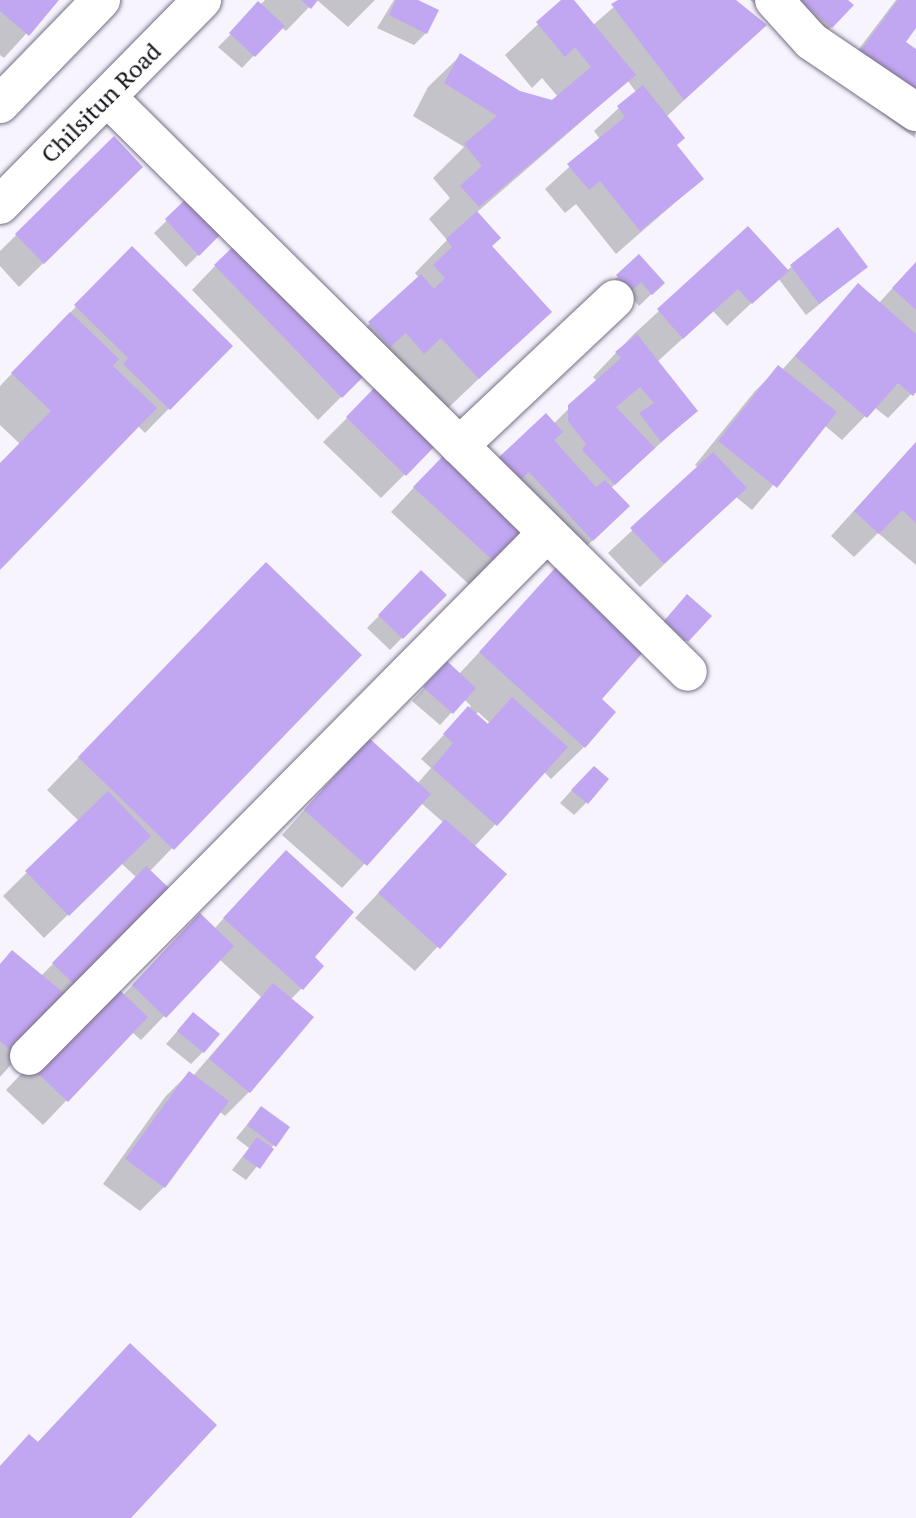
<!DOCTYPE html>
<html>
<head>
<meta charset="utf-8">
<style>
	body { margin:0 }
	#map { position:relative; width:916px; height:1518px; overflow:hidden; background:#f7f4fd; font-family:"PT Serif",serif }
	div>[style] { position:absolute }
	.shadow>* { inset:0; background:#0003 }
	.building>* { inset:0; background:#c1a6f1 }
	.roads { filter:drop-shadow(0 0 2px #766f84) drop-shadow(0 0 2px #766f84) }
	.minor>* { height:38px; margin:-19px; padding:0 19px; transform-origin:19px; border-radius:19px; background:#fff }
	.secondary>* { height:38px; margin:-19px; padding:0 19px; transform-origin:19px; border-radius:19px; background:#fff }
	span { translate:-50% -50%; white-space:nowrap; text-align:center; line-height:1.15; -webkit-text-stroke:5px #fff; paint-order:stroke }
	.street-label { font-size:24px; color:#131018 }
</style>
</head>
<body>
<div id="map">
	<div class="shadow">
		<i style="clip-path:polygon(0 0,57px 0,4px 58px,0 55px)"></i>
		<i style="clip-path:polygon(265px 0,316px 0,286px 31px,281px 27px,242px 68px,218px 47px)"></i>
		<i style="clip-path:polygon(317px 0,375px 0,348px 27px)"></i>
		<i style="clip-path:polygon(394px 0,414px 0,426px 33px,414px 45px,377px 28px)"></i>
		<i style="clip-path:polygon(564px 0,572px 0,593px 25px,622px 0,734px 0,765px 25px,666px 117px,675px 146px,702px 179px,616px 254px,576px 204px,565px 213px,545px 189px,600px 139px,594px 131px,636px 92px,628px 81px,476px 213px,490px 246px,549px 312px,446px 410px,369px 369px,318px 420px,192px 290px,215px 266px,346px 346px,419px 278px,415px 273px,447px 240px,429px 219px,450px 198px,433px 178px,464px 147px,413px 116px,428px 87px,461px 55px,519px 92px,552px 102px,558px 97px,542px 78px,532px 88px,505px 55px)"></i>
		<i style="clip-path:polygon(750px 0,845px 0,831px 27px,807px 51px)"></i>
		<i style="clip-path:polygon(896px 0,916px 0,916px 26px,903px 42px,916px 52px,915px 138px,836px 79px)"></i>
		<i style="clip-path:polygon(114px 139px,141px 167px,19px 287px,0 266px,0 251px)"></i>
		<i style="clip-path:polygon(191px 197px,223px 230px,186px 267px,154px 233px)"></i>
		<i style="clip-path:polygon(748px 229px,786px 271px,838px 230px,866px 267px,806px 315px,778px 278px,727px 326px,713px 311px,657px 362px,696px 411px,611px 488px,604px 530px,568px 563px,527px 536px,475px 590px,391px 512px,419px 482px,482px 494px,597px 381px,593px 377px,634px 334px)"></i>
		<i style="clip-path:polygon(132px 248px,230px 346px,145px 433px,137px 425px,0 567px,0 465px,20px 444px,0 425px,0 386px)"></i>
		<i style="clip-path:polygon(639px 256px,663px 283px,639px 306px,628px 293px,605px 289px)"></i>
		<i style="clip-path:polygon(916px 262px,916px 389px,888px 418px,874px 407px,842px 440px,824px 425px,752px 510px,736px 497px,640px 587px,608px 553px,699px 468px,695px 465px,755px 391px,778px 368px,782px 370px,858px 285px,879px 303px)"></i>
		<i style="clip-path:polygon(376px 389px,434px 445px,381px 498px,323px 442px)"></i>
		<i style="clip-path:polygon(916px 442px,916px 565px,878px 533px,854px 557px,831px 536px)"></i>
		<i style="clip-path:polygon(evenodd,556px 570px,600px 699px,584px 747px,551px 779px,544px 772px,474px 847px,505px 874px,415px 971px,355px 918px,444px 823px,421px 803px,342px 888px,282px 835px,346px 764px,417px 784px,431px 768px,421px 759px,471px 706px,464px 699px,440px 725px,412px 701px,435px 676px,459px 674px,556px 570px,478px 712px,489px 722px,487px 725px,475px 715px,478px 712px)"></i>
		<i style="clip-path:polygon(421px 573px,444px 595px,390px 650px,367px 628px)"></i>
		<i style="clip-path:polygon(234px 597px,360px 655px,149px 872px,168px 889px,0 1077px,0 964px,41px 976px,137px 878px,121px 863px,44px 938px,3px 896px,79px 821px,47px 790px)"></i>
		<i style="clip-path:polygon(675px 609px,709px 616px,674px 653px,653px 634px)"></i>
		<i style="clip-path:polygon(581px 780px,586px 803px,574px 815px,560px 803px)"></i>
		<i style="clip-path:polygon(262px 876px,312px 958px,302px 988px,290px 1000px,249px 1092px,225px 1116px,219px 1111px,164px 1187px,140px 1211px,103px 1184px,165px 1097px,189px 1073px,193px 1076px,261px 997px,219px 959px,141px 1040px,132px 1032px,43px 1125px,6px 1090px,85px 1006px,123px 995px,176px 940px,214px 929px)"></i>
		<i style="clip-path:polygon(181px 1027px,203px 1052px,191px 1064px,166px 1044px)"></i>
		<i style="clip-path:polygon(261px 1108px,274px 1145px,246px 1180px,232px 1170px,249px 1148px,236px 1138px)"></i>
		<i style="clip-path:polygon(130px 1345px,128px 1518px,0 1518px,0 1466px,29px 1436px,37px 1443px)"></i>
	</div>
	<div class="building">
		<i style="clip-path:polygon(0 0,59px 0,29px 36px,0 11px)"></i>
		<i style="clip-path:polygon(301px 0,318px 0,311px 9px)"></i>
		<i style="clip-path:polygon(396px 0,418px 0,439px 10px,427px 34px,389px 15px)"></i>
		<i style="clip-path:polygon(561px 0,574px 0,636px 75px,479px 207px,460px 186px,482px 166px,464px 144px,497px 116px,444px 83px,460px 53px,520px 91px,552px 100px,591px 67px,575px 47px,565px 57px,536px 22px)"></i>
		<i style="clip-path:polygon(618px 0,736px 0,767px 25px,684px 100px,611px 4px)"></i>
		<i style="clip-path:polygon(800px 0,848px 0,854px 5px,832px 28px)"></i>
		<i style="clip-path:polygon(898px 0,916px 0,916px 28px,906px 42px,916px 49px,916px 97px,858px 54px)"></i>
		<i style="clip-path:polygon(258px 1px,285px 26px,255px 57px,229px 33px)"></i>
		<i style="clip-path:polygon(643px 85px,685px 138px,677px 145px,704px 179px,640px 231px,600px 181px,589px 190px,567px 164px,625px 117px,617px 106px)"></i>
		<i style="clip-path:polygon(114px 136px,143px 167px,44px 264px,15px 234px)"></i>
		<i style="clip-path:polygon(191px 194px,225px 230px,199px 256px,165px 219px)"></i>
		<i style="clip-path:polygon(477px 211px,501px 238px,492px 246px,552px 312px,479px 379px,441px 338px,424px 354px,406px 333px,390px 347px,368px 322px,421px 274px,434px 289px,445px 278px,433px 265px,452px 247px,446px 239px)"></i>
		<i style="clip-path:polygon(748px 226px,789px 271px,752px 304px,738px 289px,683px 339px,657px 309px)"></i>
		<i style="clip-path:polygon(838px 227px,868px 267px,819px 304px,790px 265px)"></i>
		<i style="clip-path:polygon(243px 237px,371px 369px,342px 398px,214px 265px)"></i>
		<i style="clip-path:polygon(132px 246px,233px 346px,170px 410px,123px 364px,128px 358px,74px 305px)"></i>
		<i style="clip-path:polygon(639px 254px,665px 283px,652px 295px,641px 282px,631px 291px,616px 275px)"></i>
		<i style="clip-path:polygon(916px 262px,916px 310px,892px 288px)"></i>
		<i style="clip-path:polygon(858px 283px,916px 334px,916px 392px,913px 396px,898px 383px,867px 418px,795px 356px)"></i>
		<i style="clip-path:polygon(70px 312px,119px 359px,113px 366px,157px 408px,0 570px,0 463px,51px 411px,11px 373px)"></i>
		<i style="clip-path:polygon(637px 334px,698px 411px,661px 442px,639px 413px,654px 403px,640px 387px,616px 407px,655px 448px,615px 485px,582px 450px,586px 444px,568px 421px,568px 405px,621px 358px,615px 352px)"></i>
		<i style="clip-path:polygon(778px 365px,837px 412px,777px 488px,718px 441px)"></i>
		<i style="clip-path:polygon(376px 386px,436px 445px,406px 476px,346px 417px)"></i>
		<i style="clip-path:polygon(546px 413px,563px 432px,554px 440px,596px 487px,605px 480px,630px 506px,593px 541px,529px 472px,519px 481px,498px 458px)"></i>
		<i style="clip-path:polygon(916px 442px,916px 523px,902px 510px,879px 534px,854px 511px)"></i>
		<i style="clip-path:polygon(713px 452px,747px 488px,664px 564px,630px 528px)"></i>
		<i style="clip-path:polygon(443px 456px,530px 536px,500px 567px,413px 487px)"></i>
		<i style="clip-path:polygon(266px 562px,362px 655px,174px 850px,78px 757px)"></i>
		<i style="clip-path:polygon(556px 567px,646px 649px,602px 699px,616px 712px,585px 748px,479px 652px)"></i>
		<i style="clip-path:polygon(421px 570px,447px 595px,403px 639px,378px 615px)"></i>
		<i style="clip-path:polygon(687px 594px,712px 616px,688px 642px,664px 621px)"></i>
		<i style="clip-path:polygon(447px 661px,476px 688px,453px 714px,423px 687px)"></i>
		<i style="clip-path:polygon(512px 697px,568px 747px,497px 826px,432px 768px,453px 743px,443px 734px,468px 706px,488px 724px)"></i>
		<i style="clip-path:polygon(369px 738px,431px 794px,367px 866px,304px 810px)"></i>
		<i style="clip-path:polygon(594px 766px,609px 779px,588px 804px,571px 790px)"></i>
		<i style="clip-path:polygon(108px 791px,151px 836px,69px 916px,25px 871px)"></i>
		<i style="clip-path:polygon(445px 819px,507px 874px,440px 949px,378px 893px)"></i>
		<i style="clip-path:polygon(286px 850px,354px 912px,315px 957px,324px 966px,303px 990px,223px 918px)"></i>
		<i style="clip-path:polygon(146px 866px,170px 889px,76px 986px,52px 963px)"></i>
		<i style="clip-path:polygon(200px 913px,234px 946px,166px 1018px,132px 985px)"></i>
		<i style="clip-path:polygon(12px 950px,71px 999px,21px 1059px,0 1041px,0 964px)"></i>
		<i style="clip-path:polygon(109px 980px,148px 1017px,68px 1102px,29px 1065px)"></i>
		<i style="clip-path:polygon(273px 983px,314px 1017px,250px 1093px,209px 1059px)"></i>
		<i style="clip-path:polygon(193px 1012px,220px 1034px,204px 1053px,177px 1031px)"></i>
		<i style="clip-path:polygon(189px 1071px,229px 1101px,165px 1188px,125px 1159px)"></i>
		<i style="clip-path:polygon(261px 1106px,290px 1127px,276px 1147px,247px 1125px)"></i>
		<i style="clip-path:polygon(257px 1137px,274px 1149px,260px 1169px,243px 1157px)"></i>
		<i style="clip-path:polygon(130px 1343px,217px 1425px,131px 1518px,0 1518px,0 1466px,29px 1434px,38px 1442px)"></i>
	</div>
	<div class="roads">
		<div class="minor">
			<i style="left:774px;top:0;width:55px;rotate:47.9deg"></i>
			<i style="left:811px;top:41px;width:127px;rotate:34.1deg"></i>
			<i style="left:107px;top:97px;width:817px;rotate:44.7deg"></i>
			<i style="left:459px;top:446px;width:214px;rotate:-43.3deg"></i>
			<i style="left:29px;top:1056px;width:736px;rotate:-45.28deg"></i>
		</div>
		<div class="secondary">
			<i style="left:0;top:104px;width:145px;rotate:-45.8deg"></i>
			<i style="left:0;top:205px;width:288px;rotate:-45.4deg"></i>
		</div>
	</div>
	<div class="street-label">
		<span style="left:101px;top:103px;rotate:-45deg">Chilsitun Road</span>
	</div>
</div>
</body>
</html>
